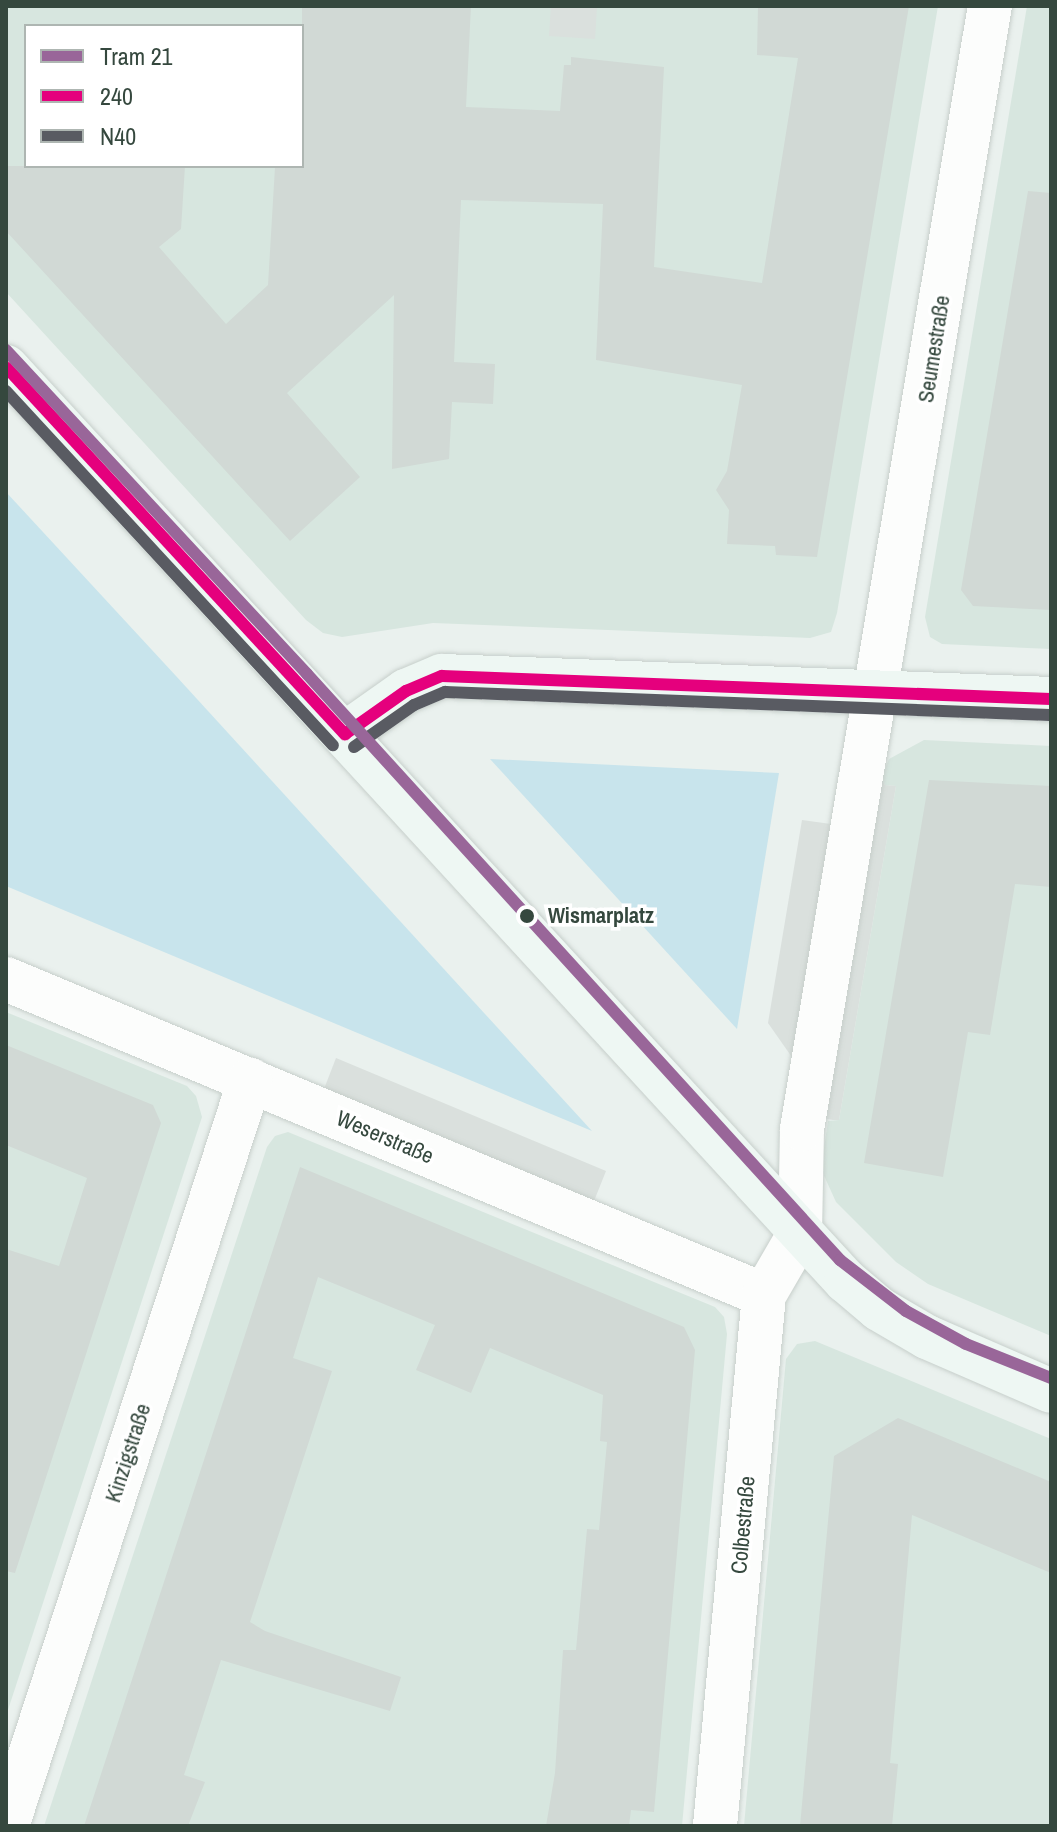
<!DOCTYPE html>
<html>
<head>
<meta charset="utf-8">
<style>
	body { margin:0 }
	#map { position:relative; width:1057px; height:1832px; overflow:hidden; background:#eaf1ee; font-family:"Archivo Narrow",sans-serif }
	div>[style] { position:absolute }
	.residential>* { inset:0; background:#d7e6df }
	.green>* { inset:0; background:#c8e4ec }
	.parking>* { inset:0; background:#dae0dd }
	.building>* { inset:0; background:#d1d9d5 }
	.roads { filter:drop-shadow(0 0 2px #c7cfcb) drop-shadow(0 0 2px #c7cfcb) }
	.street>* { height:44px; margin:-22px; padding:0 22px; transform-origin:22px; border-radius:22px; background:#fcfdfc }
	.secondary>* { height:44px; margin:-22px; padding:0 22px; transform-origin:22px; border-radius:22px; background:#eef7f3 }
	.bus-1>* { height:12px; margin:-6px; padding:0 6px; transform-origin:6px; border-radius:6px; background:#e5007d }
	.bus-2>* { height:12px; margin:-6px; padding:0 6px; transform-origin:6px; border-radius:6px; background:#595b62 }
	.tram-1>* { height:12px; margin:-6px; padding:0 6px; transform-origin:6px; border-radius:6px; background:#969 }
	.dots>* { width:22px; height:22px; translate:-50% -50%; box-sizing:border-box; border:4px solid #fff; border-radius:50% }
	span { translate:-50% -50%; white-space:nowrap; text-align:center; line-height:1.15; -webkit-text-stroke:7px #fff; paint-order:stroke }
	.street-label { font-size:22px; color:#35483e }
	.stop-label { font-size:22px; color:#35483e; font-weight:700 }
	.left { translate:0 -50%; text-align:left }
	.frame { position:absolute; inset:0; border:8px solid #35483e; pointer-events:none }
	.legend { position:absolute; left:24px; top:24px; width:280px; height:144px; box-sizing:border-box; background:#fff; border:2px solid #aeb6b2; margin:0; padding:10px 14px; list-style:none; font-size:24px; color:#35483e }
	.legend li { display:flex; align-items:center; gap:16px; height:40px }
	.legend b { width:40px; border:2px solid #aeb6b2 }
</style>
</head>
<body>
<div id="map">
	<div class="residential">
		<i style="clip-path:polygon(evenodd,6px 6px,938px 6px,837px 613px,831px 632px,810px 638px,433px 623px,342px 637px,323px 633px,306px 620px,6px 292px,6px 6px,26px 26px,302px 26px,302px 166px,26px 166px,26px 26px)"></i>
		<i style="clip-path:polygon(1027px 6px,1051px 6px,1051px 649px,942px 644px,930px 637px,925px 617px)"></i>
		<i style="clip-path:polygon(924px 740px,1051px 746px,1051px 1336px,928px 1284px,896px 1262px,836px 1202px,821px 1169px,828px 1121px,839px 1120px,896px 786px,885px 785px,881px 778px,889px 759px)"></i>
		<i style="clip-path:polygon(6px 1012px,187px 1086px,196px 1096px,202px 1117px,6px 1716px)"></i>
		<i style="clip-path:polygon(288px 1132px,715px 1307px,724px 1317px,727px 1334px,682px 1826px,44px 1826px,267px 1147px,275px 1136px)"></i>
		<i style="clip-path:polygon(815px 1341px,1051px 1439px,1051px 1826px,744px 1826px,786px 1359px,797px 1344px)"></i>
	</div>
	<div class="green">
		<i style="clip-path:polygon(6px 492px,176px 676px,592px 1131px,6px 886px)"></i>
		<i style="clip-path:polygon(490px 759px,779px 773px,737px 1029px)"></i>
	</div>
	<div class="parking">
		<i style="clip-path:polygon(551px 6px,597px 6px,595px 39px,549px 36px)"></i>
		<i style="clip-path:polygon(881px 778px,885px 785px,896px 786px,839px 1120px,833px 1120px,823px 1118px)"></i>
		<i style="clip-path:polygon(802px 820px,831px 824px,796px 1063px,768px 1023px)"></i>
		<i style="clip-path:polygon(336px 1058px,606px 1171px,594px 1201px,324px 1089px)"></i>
	</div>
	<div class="building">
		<i style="clip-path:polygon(302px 6px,471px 6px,466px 107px,560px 111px,564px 65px,571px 65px,571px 57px,664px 67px,654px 267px,762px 283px,798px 58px,757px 55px,758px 6px,909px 6px,817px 557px,776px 555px,775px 546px,727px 544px,729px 510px,716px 490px,727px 471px,742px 385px,596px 360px,603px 204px,461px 200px,454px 362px,495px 364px,493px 404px,452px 402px,449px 459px,392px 469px,394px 295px,287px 393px,360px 477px,290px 541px,6px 231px,6px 166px,185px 166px,181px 229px,159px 247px,226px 324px,268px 285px,275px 167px,302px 168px)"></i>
		<i style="clip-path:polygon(1028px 191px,1051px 193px,1051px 610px,973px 606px,961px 590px)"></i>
		<i style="clip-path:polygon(929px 780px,1051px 786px,1051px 887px,1015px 884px,990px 1035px,968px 1032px,943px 1177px,864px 1163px)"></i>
		<i style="clip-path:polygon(6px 1045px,153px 1105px,161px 1123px,15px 1573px,6px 1571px,6px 1249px,59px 1266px,87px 1178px,6px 1145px)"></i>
		<i style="clip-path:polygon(300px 1167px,684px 1327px,695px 1350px,654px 1812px,631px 1810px,629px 1826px,546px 1826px,555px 1773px,563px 1650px,576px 1650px,587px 1529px,599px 1530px,607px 1442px,600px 1441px,603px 1395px,490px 1348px,471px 1393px,416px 1370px,435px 1325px,318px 1277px,293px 1358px,332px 1371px,250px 1622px,265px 1631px,401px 1677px,390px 1711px,221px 1660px,184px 1775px,205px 1782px,188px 1826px,84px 1826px)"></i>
		<i style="clip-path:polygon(898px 1418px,1051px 1482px,1051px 1573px,912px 1515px,890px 1763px,898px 1764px,892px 1826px,800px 1826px,834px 1456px)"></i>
	</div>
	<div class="roads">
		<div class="street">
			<i style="left:6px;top:979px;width:821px;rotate:22.63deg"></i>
			<i style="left:7px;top:1826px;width:785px;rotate:-71.96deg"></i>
			<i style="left:715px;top:1826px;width:533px;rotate:-84.73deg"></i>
			<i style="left:764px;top:1295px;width:72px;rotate:-59.9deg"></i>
			<i style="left:800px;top:1233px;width:104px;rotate:-88.9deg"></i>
			<i style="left:802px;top:1129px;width:1139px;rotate:-80.5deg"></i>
		</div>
		<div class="secondary">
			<i style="left:6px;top:367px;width:1241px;rotate:47.42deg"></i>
			<i style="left:846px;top:1281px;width:43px;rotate:40.3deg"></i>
			<i style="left:879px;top:1309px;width:56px;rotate:30.3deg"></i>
			<i style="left:927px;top:1337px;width:135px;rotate:23.5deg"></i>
			<i style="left:345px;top:734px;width:75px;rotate:-35.2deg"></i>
			<i style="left:406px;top:691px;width:39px;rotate:-23deg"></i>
			<i style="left:442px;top:676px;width:609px;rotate:2.16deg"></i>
		</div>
	</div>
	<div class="bus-1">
		<i style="left:6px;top:367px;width:500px;rotate:47.3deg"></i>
		<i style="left:345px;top:734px;width:75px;rotate:-35.2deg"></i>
		<i style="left:406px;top:691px;width:39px;rotate:-23deg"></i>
		<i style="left:442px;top:676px;width:609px;rotate:2.16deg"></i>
	</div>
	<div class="bus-2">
		<i style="left:6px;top:391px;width:482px;rotate:47.3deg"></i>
		<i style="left:354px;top:747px;width:73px;rotate:-35deg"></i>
		<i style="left:414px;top:705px;width:34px;rotate:-23deg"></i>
		<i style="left:445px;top:692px;width:605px;rotate:2.18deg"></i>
	</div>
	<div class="tram-1">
		<i style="left:6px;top:350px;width:442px;rotate:47.1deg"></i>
		<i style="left:307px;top:674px;width:792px;rotate:47.71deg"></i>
		<i style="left:840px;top:1260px;width:83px;rotate:37.7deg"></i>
		<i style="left:906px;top:1311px;width:68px;rotate:28.8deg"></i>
		<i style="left:966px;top:1344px;width:92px;rotate:21.8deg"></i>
	</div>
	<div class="dots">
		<i style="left:527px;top:916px;background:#35483e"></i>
	</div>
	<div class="street-label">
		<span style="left:934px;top:349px;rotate:-81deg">Seumestraße</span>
		<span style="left:385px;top:1137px;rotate:23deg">Weserstraße</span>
		<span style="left:128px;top:1453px;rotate:-72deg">Kinzigstraße</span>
		<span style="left:743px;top:1525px;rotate:-85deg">Colbestraße</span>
	</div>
	<div class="stop-label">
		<span class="left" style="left:548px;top:916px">Wismarplatz</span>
	</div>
	<div class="frame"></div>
	<ul class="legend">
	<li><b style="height:10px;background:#969"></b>Tram 21</li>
	<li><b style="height:10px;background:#e5007d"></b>240</li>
	<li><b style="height:10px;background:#595b62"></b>N40</li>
	</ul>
</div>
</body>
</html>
